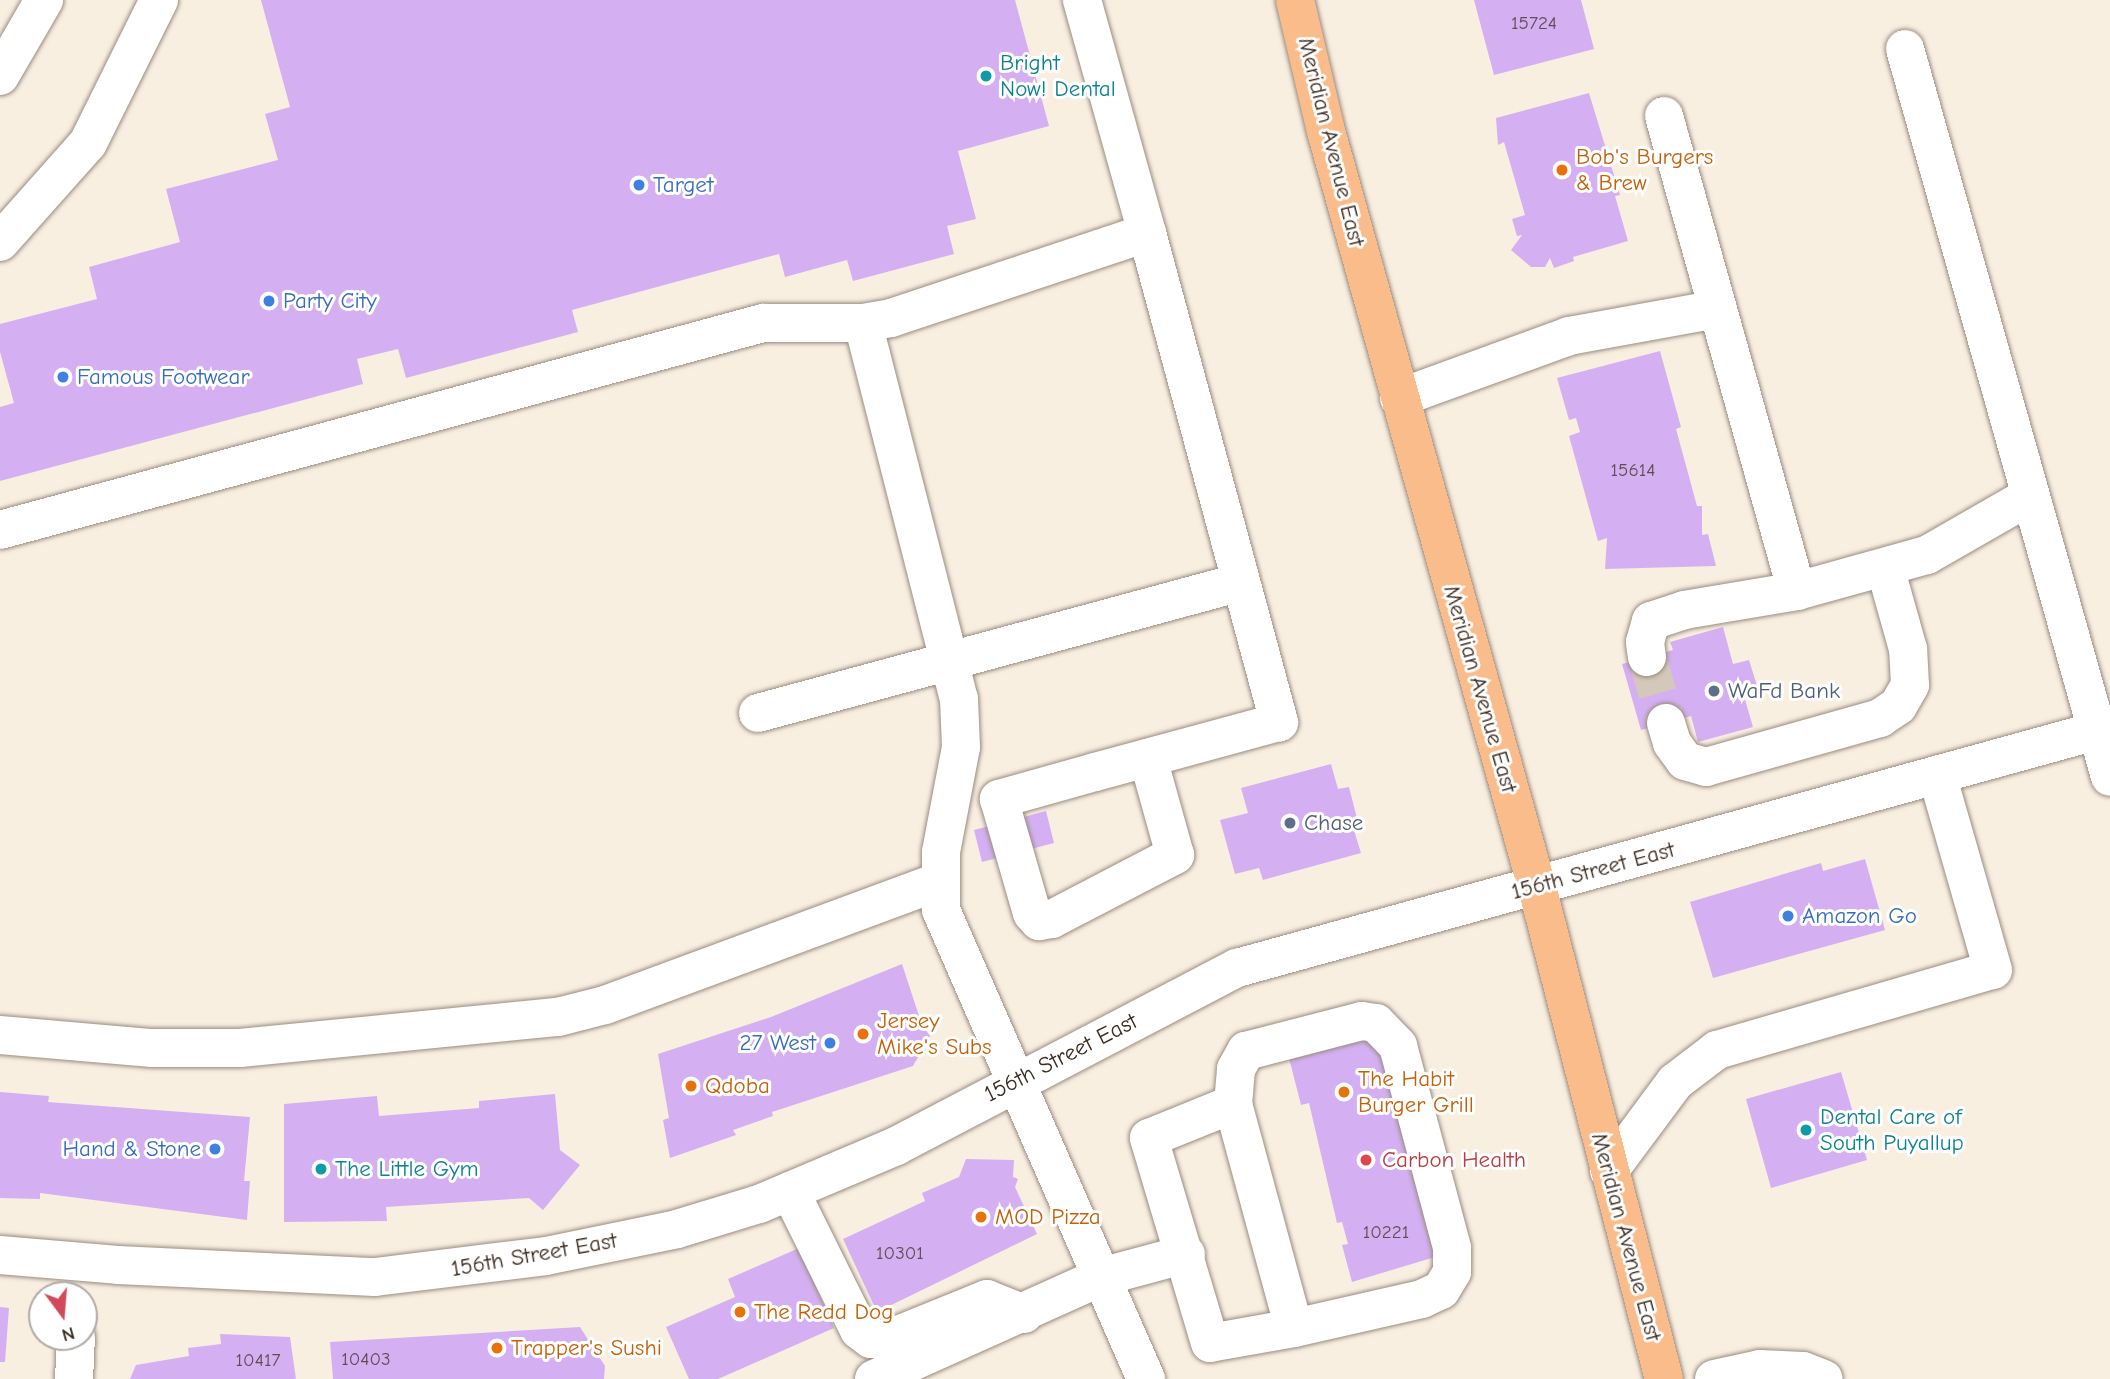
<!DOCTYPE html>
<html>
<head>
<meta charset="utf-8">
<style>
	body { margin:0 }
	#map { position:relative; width:2110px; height:1379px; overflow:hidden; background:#f9efe1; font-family:"Comic Neue",sans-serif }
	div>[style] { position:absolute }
	.building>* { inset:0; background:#d4b0f2 }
	.minor-tunnel>* { height:38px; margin-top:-19px; transform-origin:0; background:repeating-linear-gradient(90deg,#d3c8ba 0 38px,transparent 0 57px) }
	.roads { filter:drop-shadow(0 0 2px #9a8c80) drop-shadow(0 0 2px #9a8c80) }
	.minor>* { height:38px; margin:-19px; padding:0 19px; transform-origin:19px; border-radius:19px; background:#fff }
	.major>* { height:38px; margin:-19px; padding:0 19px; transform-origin:19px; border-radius:19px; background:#f9bc8a }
	.dots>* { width:19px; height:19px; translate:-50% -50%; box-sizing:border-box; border:4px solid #fff; border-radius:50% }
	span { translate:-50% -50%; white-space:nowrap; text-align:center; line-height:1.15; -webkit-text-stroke:6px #fff; paint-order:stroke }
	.number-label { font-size:19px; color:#614c53 }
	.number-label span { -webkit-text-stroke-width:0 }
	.culture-label { font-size:23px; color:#0d838f }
	.left { translate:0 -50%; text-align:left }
	.street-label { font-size:23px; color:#3b2a1e }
	.food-label { font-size:23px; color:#c56008 }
	.shop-label { font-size:23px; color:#366cbe }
	.right { translate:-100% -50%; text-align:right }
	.service-label { font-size:23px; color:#4e5e75 }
	.health-label { font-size:23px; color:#be3a42 }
	.north { position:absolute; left:28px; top:1281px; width:70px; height:70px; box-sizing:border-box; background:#fff; border:2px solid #b1aaa5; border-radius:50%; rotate:164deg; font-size:19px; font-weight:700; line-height:28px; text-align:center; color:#3b2a1e }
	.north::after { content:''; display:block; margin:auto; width:24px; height:32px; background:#d1495b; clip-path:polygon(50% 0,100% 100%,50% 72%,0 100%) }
</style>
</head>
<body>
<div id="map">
	<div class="building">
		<i style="clip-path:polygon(261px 0,1015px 0,1049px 126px,958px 151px,976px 219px,947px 226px,954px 254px,853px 281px,847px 260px,785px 277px,779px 254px,572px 310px,578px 332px,406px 378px,398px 349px,357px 359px,363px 384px,0 481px,0 407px,14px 403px,0 352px,0 324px,97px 299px,89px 267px,180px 242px,166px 189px,278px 160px,265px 114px,290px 107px)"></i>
		<i style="clip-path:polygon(1474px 0,1581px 0,1594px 49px,1494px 75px)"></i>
		<i style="clip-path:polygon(1589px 93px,1620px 195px,1615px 196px,1628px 241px,1573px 257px,1574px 261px,1554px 268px,1550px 258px,1545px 267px,1531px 267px,1511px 250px,1522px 235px,1517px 236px,1512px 219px,1525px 215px,1504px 142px,1498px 145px,1496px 118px)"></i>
		<i style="clip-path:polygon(1660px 351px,1681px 427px,1676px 429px,1697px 506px,1702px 506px,1702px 535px,1708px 534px,1716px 566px,1605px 569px,1607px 538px,1598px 541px,1569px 436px,1580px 432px,1576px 418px,1569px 420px,1557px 378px)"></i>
		<i style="clip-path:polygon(1723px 627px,1733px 664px,1749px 660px,1759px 692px,1744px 696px,1753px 727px,1698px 742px,1691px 716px,1641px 730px,1622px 664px,1673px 650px,1670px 642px)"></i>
		<i style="clip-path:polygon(1331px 764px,1338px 789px,1349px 787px,1359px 826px,1353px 827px,1361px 853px,1263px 880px,1259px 868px,1235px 874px,1220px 820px,1248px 813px,1241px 788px)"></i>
		<i style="clip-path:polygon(1046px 811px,1054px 843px,982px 862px,974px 830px)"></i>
		<i style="clip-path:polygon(1865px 859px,1885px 930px,1713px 978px,1690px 902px,1821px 863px,1823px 871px)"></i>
		<i style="clip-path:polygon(902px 964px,922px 1025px,930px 1036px,913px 1066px,772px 1112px,773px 1116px,733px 1130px,736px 1135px,670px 1158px,663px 1120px,669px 1118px,658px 1054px,771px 1017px)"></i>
		<i style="clip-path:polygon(1375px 1029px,1435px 1257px,1352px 1282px,1342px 1245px,1348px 1244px,1342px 1222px,1337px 1223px,1309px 1103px,1301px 1105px,1288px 1054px)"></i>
		<i style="clip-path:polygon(1841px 1072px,1867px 1160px,1771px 1188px,1746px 1099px)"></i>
		<i style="clip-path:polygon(0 1092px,49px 1096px,48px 1102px,250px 1117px,244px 1181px,250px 1181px,247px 1220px,40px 1193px,40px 1199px,0 1198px)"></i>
		<i style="clip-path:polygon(555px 1094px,560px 1150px,580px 1165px,543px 1210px,529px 1198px,386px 1207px,387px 1221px,284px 1222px,284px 1104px,377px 1096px,379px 1116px,479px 1108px,479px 1101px)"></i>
		<i style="clip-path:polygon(966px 1159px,1014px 1160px,1013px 1177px,1018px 1179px,1015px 1187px,1037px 1234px,877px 1312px,843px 1239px,925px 1201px,922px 1193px,959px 1177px)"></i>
		<i style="clip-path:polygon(799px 1248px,834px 1328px,718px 1379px,689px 1379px,666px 1327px,735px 1297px,728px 1279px)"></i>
		<i style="clip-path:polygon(0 1307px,9px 1308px,5px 1362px,0 1362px)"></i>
		<i style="clip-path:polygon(580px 1327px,605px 1366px,604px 1379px,333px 1379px,330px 1342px)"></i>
		<i style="clip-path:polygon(220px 1334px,290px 1337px,296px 1379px,130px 1379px,136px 1365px,189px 1356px,188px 1348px,221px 1344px)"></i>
	</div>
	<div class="minor-tunnel">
		<i style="left:1647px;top:657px;width:69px;rotate:73.9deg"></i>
	</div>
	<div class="roads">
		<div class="minor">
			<i style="left:1905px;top:49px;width:756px;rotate:74.27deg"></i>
			<i style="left:0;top:76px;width:88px;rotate:-59.9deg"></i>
			<i style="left:1664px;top:116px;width:493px;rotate:74.4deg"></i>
			<i style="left:1797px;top:591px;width:135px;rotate:-15.5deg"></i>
			<i style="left:1927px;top:555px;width:119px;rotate:-29.8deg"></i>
			<i style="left:1147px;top:233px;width:507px;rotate:74.89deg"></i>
			<i style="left:1279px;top:722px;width:191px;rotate:164.8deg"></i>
			<i style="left:1095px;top:772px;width:100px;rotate:164.3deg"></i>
			<i style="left:999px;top:799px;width:119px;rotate:73.9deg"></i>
			<i style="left:1032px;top:913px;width:11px;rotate:49deg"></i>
			<i style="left:1039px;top:921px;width:13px;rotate:-9deg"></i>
			<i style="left:1052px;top:919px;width:139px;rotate:-27.5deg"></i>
			<i style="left:1175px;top:855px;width:101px;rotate:-105.6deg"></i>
			<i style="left:0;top:242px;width:132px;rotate:-48.4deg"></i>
			<i style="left:88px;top:143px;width:160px;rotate:-63.6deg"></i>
			<i style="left:863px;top:323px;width:388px;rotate:75.7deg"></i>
			<i style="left:959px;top:699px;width:48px;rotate:87.6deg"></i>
			<i style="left:961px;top:747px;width:107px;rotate:100.8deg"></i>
			<i style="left:941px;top:852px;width:58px;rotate:90deg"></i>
			<i style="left:941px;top:910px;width:512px;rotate:66.39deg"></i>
			<i style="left:1399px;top:398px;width:181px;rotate:-20deg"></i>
			<i style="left:1569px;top:336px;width:151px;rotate:-10.3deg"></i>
			<i style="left:0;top:530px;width:791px;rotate:-15.18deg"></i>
			<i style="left:763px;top:323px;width:100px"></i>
			<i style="left:863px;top:323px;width:28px;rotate:-10deg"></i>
			<i style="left:891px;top:318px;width:270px;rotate:-18.4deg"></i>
			<i style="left:1147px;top:233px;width:242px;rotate:-105.6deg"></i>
			<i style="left:1647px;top:657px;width:15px;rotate:-98deg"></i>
			<i style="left:1645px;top:642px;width:22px;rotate:-74deg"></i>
			<i style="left:1651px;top:621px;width:35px;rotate:-18deg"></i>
			<i style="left:1684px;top:610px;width:115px;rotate:-9.5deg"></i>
			<i style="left:758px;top:713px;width:500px;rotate:-15.17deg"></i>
			<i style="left:1666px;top:723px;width:21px;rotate:73deg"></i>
			<i style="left:1672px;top:743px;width:22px;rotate:54deg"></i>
			<i style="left:1685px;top:761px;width:22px;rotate:16deg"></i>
			<i style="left:1706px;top:767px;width:181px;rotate:-15.7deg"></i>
			<i style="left:1880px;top:718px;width:22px;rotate:-34deg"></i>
			<i style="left:1898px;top:706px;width:24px;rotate:-60deg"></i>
			<i style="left:1910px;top:685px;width:36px;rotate:-93deg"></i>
			<i style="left:1908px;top:649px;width:85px;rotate:-105.7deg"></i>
			<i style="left:0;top:1035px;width:153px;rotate:4.9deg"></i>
			<i style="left:152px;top:1048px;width:88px"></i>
			<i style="left:240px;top:1048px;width:320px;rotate:-5.6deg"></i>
			<i style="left:558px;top:1017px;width:49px;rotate:-14.3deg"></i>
			<i style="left:605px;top:1005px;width:355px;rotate:-20.3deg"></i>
			<i style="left:1233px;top:1104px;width:35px;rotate:-85deg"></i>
			<i style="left:1236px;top:1069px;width:21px;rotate:-61deg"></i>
			<i style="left:1246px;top:1051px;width:120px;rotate:-14.5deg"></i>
			<i style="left:1362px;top:1021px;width:14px;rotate:8deg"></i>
			<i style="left:1376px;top:1023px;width:32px;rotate:46deg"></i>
			<i style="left:1398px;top:1046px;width:209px;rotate:75deg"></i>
			<i style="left:1452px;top:1248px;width:24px;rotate:90deg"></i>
			<i style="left:1452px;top:1272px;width:21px;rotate:121deg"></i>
			<i style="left:1441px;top:1290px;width:21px;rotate:155deg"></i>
			<i style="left:1422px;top:1299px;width:131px;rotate:167.2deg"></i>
			<i style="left:1294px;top:1328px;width:85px;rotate:169.9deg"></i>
			<i style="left:1210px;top:1343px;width:214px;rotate:-106.6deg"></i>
			<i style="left:1149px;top:1138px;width:91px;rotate:-22deg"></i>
			<i style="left:1233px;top:1104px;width:232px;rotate:74.8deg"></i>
			<i style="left:1609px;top:1171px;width:111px;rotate:-53.4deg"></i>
			<i style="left:1675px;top:1082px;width:53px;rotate:-37.3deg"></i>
			<i style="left:1717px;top:1050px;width:287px;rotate:-16.2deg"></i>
			<i style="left:1993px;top:970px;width:203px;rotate:-106deg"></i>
			<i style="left:790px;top:1191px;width:155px;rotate:63.6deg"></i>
			<i style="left:859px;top:1330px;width:15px;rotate:37deg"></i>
			<i style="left:871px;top:1339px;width:17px"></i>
			<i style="left:888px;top:1339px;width:107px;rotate:-22deg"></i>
			<i style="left:987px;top:1299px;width:40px;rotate:22deg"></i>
			<i style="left:0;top:1255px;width:118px;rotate:4.8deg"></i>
			<i style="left:118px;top:1265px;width:257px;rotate:2.7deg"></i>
			<i style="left:375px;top:1277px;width:172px;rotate:-7deg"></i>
			<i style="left:546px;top:1256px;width:134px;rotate:-11.6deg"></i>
			<i style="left:677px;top:1229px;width:86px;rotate:-17deg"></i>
			<i style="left:759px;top:1204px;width:149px;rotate:-22.9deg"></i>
			<i style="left:896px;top:1146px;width:385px;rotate:-27.6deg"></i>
			<i style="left:1237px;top:968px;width:906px;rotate:-15.43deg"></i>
			<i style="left:74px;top:1379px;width:42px;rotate:-87.3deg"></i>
			<i style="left:874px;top:1379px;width:249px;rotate:-24.2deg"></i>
			<i style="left:1101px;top:1277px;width:88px;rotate:-15.1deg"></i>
			<i style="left:1714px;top:1379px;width:47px;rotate:-12.3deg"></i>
			<i style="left:1760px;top:1369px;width:43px;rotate:2.7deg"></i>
			<i style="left:1803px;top:1371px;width:22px;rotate:21deg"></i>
		</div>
		<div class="major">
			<i style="left:1295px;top:0;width:135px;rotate:76.7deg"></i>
			<i style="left:1326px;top:131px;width:785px;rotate:74.41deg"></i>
			<i style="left:1537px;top:887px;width:508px;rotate:75.53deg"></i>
		</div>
	</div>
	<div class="dots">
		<i style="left:986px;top:76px;background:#0f9aa8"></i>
		<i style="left:1562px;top:170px;background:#e8710a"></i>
		<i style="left:639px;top:185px;background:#3f7fe0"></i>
		<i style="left:269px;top:301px;background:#3f7fe0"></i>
		<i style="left:63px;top:377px;background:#3f7fe0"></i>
		<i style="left:1714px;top:691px;background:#5c6f8a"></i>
		<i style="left:1290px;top:823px;background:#5c6f8a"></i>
		<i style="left:1788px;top:916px;background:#3f7fe0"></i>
		<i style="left:863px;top:1034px;background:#e8710a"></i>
		<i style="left:830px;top:1043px;background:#3f7fe0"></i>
		<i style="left:691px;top:1086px;background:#e8710a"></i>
		<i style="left:1344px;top:1092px;background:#e8710a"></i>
		<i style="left:1806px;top:1130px;background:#0f9aa8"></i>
		<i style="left:215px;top:1149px;background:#3f7fe0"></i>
		<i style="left:1366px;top:1160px;background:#e0444e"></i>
		<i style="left:321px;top:1169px;background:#0f9aa8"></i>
		<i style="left:981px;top:1217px;background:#e8710a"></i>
		<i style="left:740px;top:1312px;background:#e8710a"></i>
		<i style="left:497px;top:1348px;background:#e8710a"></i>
	</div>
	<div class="number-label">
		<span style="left:1534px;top:24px">15724</span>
		<span style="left:1633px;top:471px">15614</span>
		<span style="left:1386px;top:1233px">10221</span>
		<span style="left:900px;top:1254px">10301</span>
		<span style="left:366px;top:1360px">10403</span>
		<span style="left:258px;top:1361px">10417</span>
	</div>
	<div class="culture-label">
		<span class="left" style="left:1000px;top:76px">Bright<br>Now! Dental</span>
		<span class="left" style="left:1820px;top:1130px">Dental Care of<br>South Puyallup</span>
		<span class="left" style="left:335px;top:1169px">The Little Gym</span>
	</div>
	<div class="street-label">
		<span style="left:1331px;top:142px;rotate:76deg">Meridian Avenue East</span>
		<span style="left:1480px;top:689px;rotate:74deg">Meridian Avenue East</span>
		<span style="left:1593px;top:871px;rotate:-15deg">156th Street East</span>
		<span style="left:1061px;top:1058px;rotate:-27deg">156th Street East</span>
		<span style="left:1626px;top:1237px;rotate:75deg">Meridian Avenue East</span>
		<span style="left:534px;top:1255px;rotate:-10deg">156th Street East</span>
	</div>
	<div class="food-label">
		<span class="left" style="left:1576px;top:170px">Bob's Burgers<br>&amp; Brew</span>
		<span class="left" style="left:877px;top:1034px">Jersey<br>Mike's Subs</span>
		<span class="left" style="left:1358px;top:1092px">The Habit<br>Burger Grill</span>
		<span class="left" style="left:705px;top:1086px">Qdoba</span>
		<span class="left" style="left:995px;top:1217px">MOD Pizza</span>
		<span class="left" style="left:754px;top:1312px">The Redd Dog</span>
		<span class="left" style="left:511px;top:1348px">Trapper's Sushi</span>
	</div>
	<div class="shop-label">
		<span class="left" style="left:653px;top:185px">Target</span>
		<span class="left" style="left:283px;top:301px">Party City</span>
		<span class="left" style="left:77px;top:377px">Famous Footwear</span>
		<span class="left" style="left:1802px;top:916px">Amazon Go</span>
		<span class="right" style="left:816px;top:1043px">27 West</span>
		<span class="right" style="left:201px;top:1149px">Hand &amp; Stone</span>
	</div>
	<div class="service-label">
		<span class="left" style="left:1728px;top:691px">WaFd Bank</span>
		<span class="left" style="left:1304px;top:823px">Chase</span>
	</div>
	<div class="health-label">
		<span class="left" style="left:1382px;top:1160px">Carbon Health</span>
	</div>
	<div class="north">N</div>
</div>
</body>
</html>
